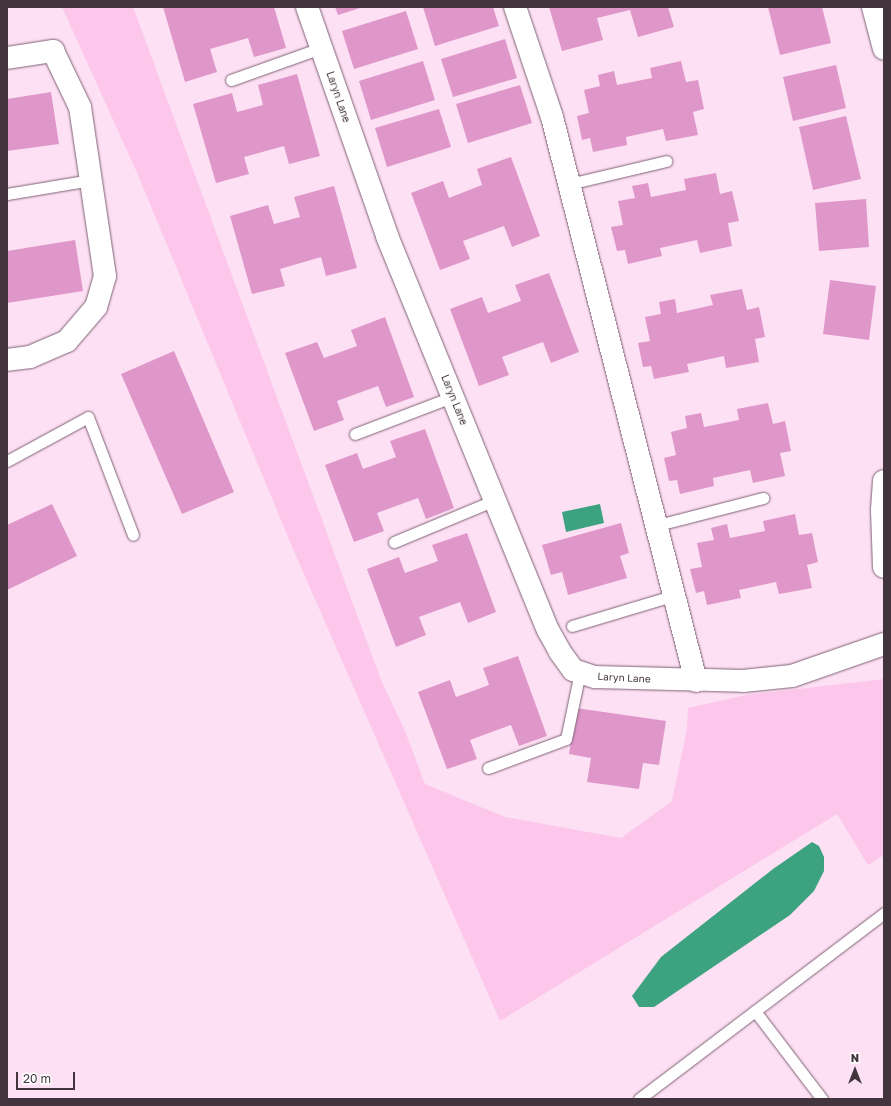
<!DOCTYPE html>
<html>
<head>
<meta charset="utf-8">
<style>
	body { margin:0 }
	#map { position:relative; width:891px; height:1106px; overflow:hidden; background:#fde0f3; font-family:"Golos Text",sans-serif }
	div>[style] { position:absolute }
	.green>* { inset:0; background:#fcc7eb }
	.water>* { inset:0; background:#3da280 }
	.building>* { inset:0; background:#df97ca }
	.roads { filter:drop-shadow(0 0 1px #7f6175) drop-shadow(0 0 1px #7f6175) }
	.lane>* { height:11px; margin:-5.5px; padding:0 5.5px; transform-origin:5.5px; border-radius:5.5px; background:#fff }
	.street>* { height:22px; margin:-11px; padding:0 11px; transform-origin:11px; border-radius:11px; background:#fff }
	span { translate:-50% -50%; white-space:nowrap; text-align:center; line-height:1.15; -webkit-text-stroke:4px #fff; paint-order:stroke }
	.street-label { font-size:10px; color:#41343d }
	.frame { position:absolute; inset:0; border:8px solid #41343d; pointer-events:none }
	.north { position:absolute; left:835px; top:1050px; width:40px; height:40px; -webkit-text-stroke:3px #fff; paint-order:stroke; rotate:0deg; font-size:11px; font-weight:700; line-height:16px; text-align:center; color:#41343d }
	.north::after { content:''; display:block; margin:auto; width:14px; height:18px; background:#41343d; clip-path:polygon(50% 0,100% 100%,50% 72%,0 100%) }
	.scale { position:absolute; left:16px; top:1072px; width:59px; height:18px; box-sizing:border-box; border:2px solid #41343d; border-top:0; padding-left:5px; font-size:12px; line-height:14px; white-space:nowrap; color:#41343d; -webkit-text-stroke:3px #fff; paint-order:stroke }
</style>
</head>
<body>
<div id="map">
	<div class="green">
		<i style="clip-path:polygon(62px 7px,133px 7px,381px 680px,405px 731px,425px 784px,505px 817px,621px 838px,672px 801px,687px 729px,688px 708px,746px 695px,884px 679px,884px 855px,868px 865px,837px 814px,500px 1021px,293px 549px,138px 175px)"></i>
	</div>
	<div class="water">
		<i style="clip-path:polygon(600px 504px,604px 523px,566px 532px,562px 512px)"></i>
		<i style="clip-path:polygon(812px 842px,819px 846px,824px 857px,824px 871px,814px 891px,790px 915px,654px 1007px,639px 1007px,632px 996px,661px 957px,773px 869px)"></i>
	</div>
	<div class="building">
		<i style="clip-path:polygon(163px 7px,274px 7px,286px 48px,254px 57px,248px 38px,210px 49px,217px 72px,185px 82px)"></i>
		<i style="clip-path:polygon(335px 7px,363px 7px,338px 15px)"></i>
		<i style="clip-path:polygon(423px 7px,493px 7px,499px 26px,435px 46px)"></i>
		<i style="clip-path:polygon(549px 7px,668px 7px,674px 27px,638px 37px,630px 10px,597px 18px,603px 40px,562px 51px)"></i>
		<i style="clip-path:polygon(768px 7px,822px 7px,831px 43px,780px 55px)"></i>
		<i style="clip-path:polygon(406px 11px,418px 49px,354px 69px,342px 31px)"></i>
		<i style="clip-path:polygon(505px 39px,517px 78px,453px 97px,441px 59px)"></i>
		<i style="clip-path:polygon(423px 61px,435px 100px,371px 120px,359px 81px)"></i>
		<i style="clip-path:polygon(681px 61px,686px 82px,698px 80px,704px 109px,693px 112px,698px 135px,666px 141px,663px 129px,626px 137px,627px 145px,593px 152px,590px 138px,582px 140px,577px 116px,589px 113px,584px 90px,600px 86px,598px 75px,614px 71px,617px 85px,652px 78px,650px 68px)"></i>
		<i style="clip-path:polygon(836px 65px,846px 108px,793px 121px,783px 77px)"></i>
		<i style="clip-path:polygon(297px 74px,320px 156px,289px 164px,284px 146px,244px 157px,249px 174px,216px 183px,193px 104px,232px 93px,237px 112px,263px 105px,258px 85px)"></i>
		<i style="clip-path:polygon(520px 85px,532px 123px,468px 143px,456px 104px)"></i>
		<i style="clip-path:polygon(51px 92px,59px 144px,7px 151px,7px 99px)"></i>
		<i style="clip-path:polygon(439px 109px,451px 147px,387px 167px,375px 128px)"></i>
		<i style="clip-path:polygon(846px 116px,861px 179px,813px 190px,799px 127px)"></i>
		<i style="clip-path:polygon(511px 157px,540px 236px,512px 247px,504px 226px,463px 241px,470px 259px,440px 270px,411px 193px,443px 181px,449px 198px,482px 185px,477px 169px)"></i>
		<i style="clip-path:polygon(716px 173px,720px 194px,732px 191px,739px 221px,728px 223px,732px 246px,700px 253px,697px 240px,660px 248px,662px 256px,628px 264px,625px 250px,617px 251px,611px 227px,623px 225px,618px 201px,635px 198px,632px 186px,648px 183px,651px 197px,686px 190px,684px 179px)"></i>
		<i style="clip-path:polygon(334px 186px,357px 268px,326px 276px,321px 257px,280px 269px,285px 286px,252px 294px,230px 216px,268px 205px,274px 224px,300px 217px,294px 197px)"></i>
		<i style="clip-path:polygon(866px 199px,869px 247px,819px 251px,815px 203px)"></i>
		<i style="clip-path:polygon(75px 240px,83px 291px,7px 303px,7px 251px)"></i>
		<i style="clip-path:polygon(549px 273px,579px 352px,551px 363px,543px 342px,502px 357px,509px 375px,479px 386px,450px 309px,482px 297px,488px 313px,521px 301px,515px 285px)"></i>
		<i style="clip-path:polygon(830px 280px,876px 286px,869px 340px,823px 334px)"></i>
		<i style="clip-path:polygon(742px 289px,747px 310px,759px 307px,765px 337px,755px 339px,759px 362px,726px 368px,724px 356px,687px 364px,689px 372px,654px 379px,651px 366px,643px 367px,638px 343px,650px 341px,645px 317px,661px 314px,659px 302px,675px 299px,677px 313px,713px 305px,710px 295px)"></i>
		<i style="clip-path:polygon(385px 317px,414px 397px,386px 407px,378px 386px,337px 401px,344px 420px,314px 431px,285px 353px,317px 342px,324px 358px,357px 346px,351px 330px)"></i>
		<i style="clip-path:polygon(174px 351px,234px 492px,182px 514px,121px 374px)"></i>
		<i style="clip-path:polygon(768px 403px,773px 424px,785px 421px,791px 451px,780px 453px,785px 476px,753px 483px,750px 470px,713px 478px,714px 486px,680px 494px,677px 480px,669px 481px,664px 458px,676px 455px,671px 432px,687px 428px,685px 416px,701px 413px,704px 427px,739px 420px,737px 409px)"></i>
		<i style="clip-path:polygon(425px 429px,454px 508px,426px 519px,418px 498px,377px 513px,384px 531px,354px 542px,325px 465px,357px 453px,363px 469px,396px 457px,390px 441px)"></i>
		<i style="clip-path:polygon(52px 504px,77px 556px,7px 590px,7px 525px)"></i>
		<i style="clip-path:polygon(795px 514px,799px 535px,812px 533px,818px 562px,807px 565px,812px 588px,779px 594px,776px 582px,739px 590px,741px 598px,707px 605px,704px 591px,696px 593px,690px 569px,702px 567px,697px 543px,714px 540px,711px 528px,727px 524px,730px 538px,765px 531px,763px 521px)"></i>
		<i style="clip-path:polygon(621px 523px,629px 553px,620px 556px,627px 578px,568px 595px,562px 572px,551px 575px,542px 545px)"></i>
		<i style="clip-path:polygon(467px 533px,496px 612px,468px 623px,460px 602px,419px 617px,426px 635px,396px 647px,367px 569px,399px 557px,405px 573px,438px 561px,432px 545px)"></i>
		<i style="clip-path:polygon(518px 656px,547px 736px,519px 746px,511px 725px,470px 740px,477px 759px,447px 769px,418px 692px,450px 680px,456px 697px,489px 685px,483px 668px)"></i>
		<i style="clip-path:polygon(576px 708px,666px 721px,659px 765px,643px 763px,639px 789px,587px 782px,591px 758px,569px 754px)"></i>
	</div>
	<div class="roads">
		<div class="lane">
			<i style="left:231px;top:80px;width:96px;rotate:-19.6deg"></i>
			<i style="left:569px;top:184px;width:100px;rotate:-13.3deg"></i>
			<i style="left:7px;top:194px;width:85px;rotate:-9.5deg"></i>
			<i style="left:355px;top:434px;width:104px;rotate:-20.9deg"></i>
			<i style="left:7px;top:461px;width:92px;rotate:-28.5deg"></i>
			<i style="left:88px;top:417px;width:126px;rotate:69.1deg"></i>
			<i style="left:654px;top:526px;width:113px;rotate:-14.4deg"></i>
			<i style="left:394px;top:542px;width:109px;rotate:-22.6deg"></i>
			<i style="left:572px;top:626px;width:104px;rotate:-16.7deg"></i>
			<i style="left:488px;top:768px;width:83px;rotate:-20.4deg"></i>
			<i style="left:566px;top:739px;width:68px;rotate:-78.2deg"></i>
			<i style="left:755px;top:1011px;width:111px;rotate:52.7deg"></i>
			<i style="left:639px;top:1099px;width:308px;rotate:-37.2deg"></i>
		</div>
		<div class="street">
			<i style="left:307px;top:7px;width:243px;rotate:70.7deg"></i>
			<i style="left:387px;top:236px;width:426px;rotate:67.8deg"></i>
			<i style="left:548px;top:630px;width:25px;rotate:61deg"></i>
			<i style="left:560px;top:652px;width:22px;rotate:54deg"></i>
			<i style="left:573px;top:670px;width:23px;rotate:18deg"></i>
			<i style="left:595px;top:677px;width:148px;rotate:1.5deg"></i>
			<i style="left:743px;top:681px;width:49px;rotate:-5.8deg"></i>
			<i style="left:792px;top:676px;width:97px;rotate:-19.2deg"></i>
			<i style="left:515px;top:7px;width:116px;rotate:71.4deg"></i>
			<i style="left:552px;top:117px;width:582px;rotate:75.68deg"></i>
			<i style="left:873px;top:7px;width:43px;rotate:75.3deg"></i>
			<i style="left:7px;top:58px;width:47px;rotate:-8.7deg"></i>
			<i style="left:53px;top:51px;width:62px;rotate:64.3deg"></i>
			<i style="left:80px;top:107px;width:171px;rotate:81.6deg"></i>
			<i style="left:105px;top:276px;width:32px;rotate:106deg"></i>
			<i style="left:96px;top:307px;width:45px;rotate:130.5deg"></i>
			<i style="left:67px;top:341px;width:40px;rotate:156.6deg"></i>
			<i style="left:30px;top:357px;width:23px;rotate:173deg"></i>
			<i style="left:884px;top:481px;width:29px;rotate:94deg"></i>
			<i style="left:882px;top:510px;width:57px;rotate:88deg"></i>
		</div>
	</div>
	<div class="street-label">
		<span style="left:338px;top:97px;rotate:71deg">Laryn Lane</span>
		<span style="left:454px;top:400px;rotate:68deg">Laryn Lane</span>
		<span style="left:624px;top:678px;rotate:3deg">Laryn Lane</span>
	</div>
	<div class="frame"></div>
	<div class="north">N</div>
	<div class="scale">20 m</div>
</div>
</body>
</html>
